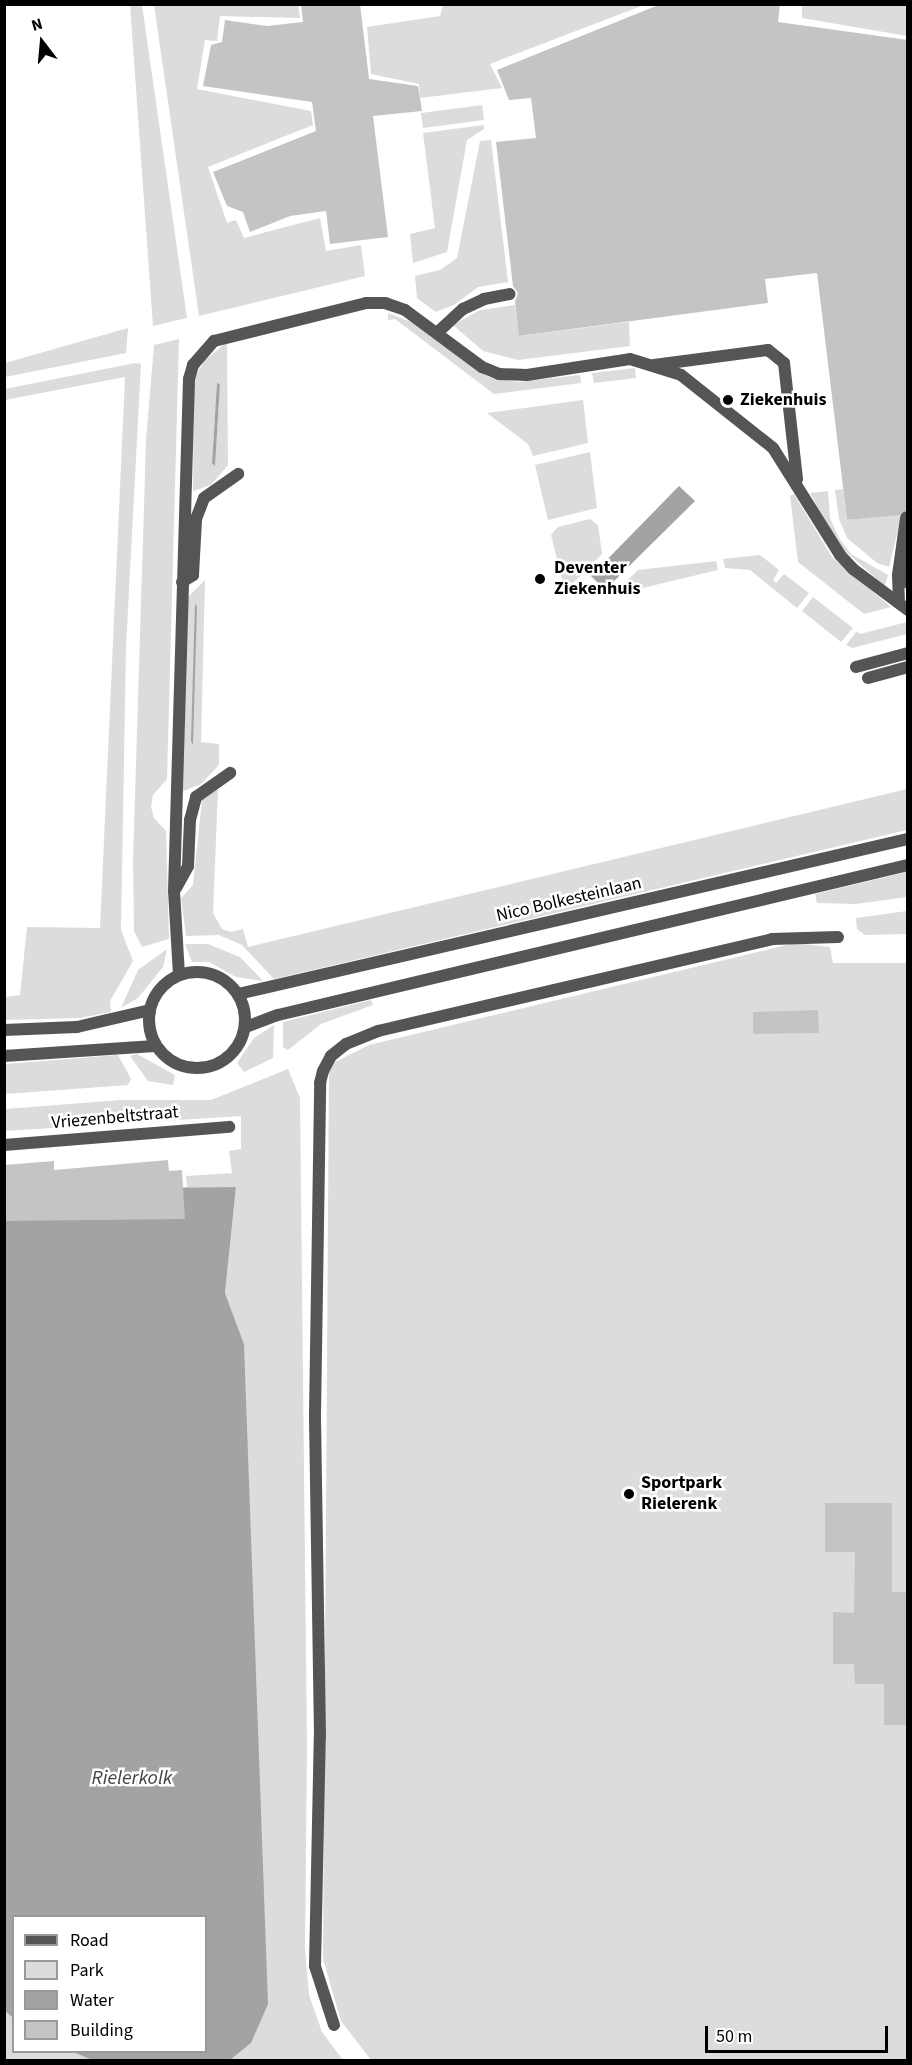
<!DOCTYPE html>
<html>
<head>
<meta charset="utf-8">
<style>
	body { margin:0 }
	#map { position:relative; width:912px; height:2065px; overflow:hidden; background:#fff; font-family:"Source Sans 3",sans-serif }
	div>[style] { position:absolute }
	.green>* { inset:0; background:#dcdcdc }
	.water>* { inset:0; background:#a3a3a3 }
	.building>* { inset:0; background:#c4c4c4 }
	.service>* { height:12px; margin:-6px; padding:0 6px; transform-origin:6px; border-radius:6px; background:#555 }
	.minor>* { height:12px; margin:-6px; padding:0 6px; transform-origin:6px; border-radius:6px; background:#555 }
	.tertiary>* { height:12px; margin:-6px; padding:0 6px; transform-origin:6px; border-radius:6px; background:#555 }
	.tertiary>.ring { margin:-6px; padding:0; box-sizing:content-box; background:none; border:12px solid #555; border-radius:50% }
	.dots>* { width:16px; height:16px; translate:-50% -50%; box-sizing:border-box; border:3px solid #fff; border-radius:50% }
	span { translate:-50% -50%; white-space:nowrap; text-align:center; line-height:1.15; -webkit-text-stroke:5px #fff; paint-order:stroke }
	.poi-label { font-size:18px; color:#000; font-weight:700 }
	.left { translate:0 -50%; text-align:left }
	.street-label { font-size:18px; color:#000 }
	.water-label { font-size:20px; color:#444; font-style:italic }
	.frame { position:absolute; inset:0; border:6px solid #000; pointer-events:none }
	.legend { position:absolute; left:12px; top:1915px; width:195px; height:138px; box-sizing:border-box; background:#fff; border:2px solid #999; margin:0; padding:8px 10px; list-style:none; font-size:18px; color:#000 }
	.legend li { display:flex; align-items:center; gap:12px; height:30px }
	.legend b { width:30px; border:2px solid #999 }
	.north { position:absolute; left:12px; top:12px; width:60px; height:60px; -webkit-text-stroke:4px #fff; paint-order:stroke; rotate:344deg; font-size:16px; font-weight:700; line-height:24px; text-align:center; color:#000 }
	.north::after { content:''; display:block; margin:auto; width:21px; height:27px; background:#000; clip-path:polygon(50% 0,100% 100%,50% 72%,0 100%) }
	.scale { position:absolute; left:705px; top:2026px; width:183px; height:27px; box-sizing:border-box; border:3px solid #000; border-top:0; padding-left:8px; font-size:18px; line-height:21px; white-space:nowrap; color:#000; -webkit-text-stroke:4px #fff; paint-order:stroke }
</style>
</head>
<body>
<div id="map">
	<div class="green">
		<i style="clip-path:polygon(130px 5px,142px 5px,187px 318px,153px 326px)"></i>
		<i style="clip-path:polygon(154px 5px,298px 5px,300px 18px,220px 16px,217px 41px,205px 40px,197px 89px,311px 111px,313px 125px,208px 167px,227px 223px,236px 220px,244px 238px,320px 218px,326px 251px,361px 245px,365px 276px,199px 316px)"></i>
		<i style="clip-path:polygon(443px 5px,443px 4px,644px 5px,490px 64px,502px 88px,420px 98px,419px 84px,371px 74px,367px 27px,440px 16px)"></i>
		<i style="clip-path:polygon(802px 5px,907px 5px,907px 36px,802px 18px)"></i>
		<i style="clip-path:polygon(482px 105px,484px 120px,423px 128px,421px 113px)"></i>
		<i style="clip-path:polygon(484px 125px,484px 129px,467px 140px,447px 252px,413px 263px,410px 234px,435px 228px,423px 133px)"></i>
		<i style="clip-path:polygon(491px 140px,508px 282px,478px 287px,454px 305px,436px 312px,417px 298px,415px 276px,440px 270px,457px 258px,479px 146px,480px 141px)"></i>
		<i style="clip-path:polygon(515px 305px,520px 336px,629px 322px,630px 346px,518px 360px,483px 351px,453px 325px,480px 310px)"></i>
		<i style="clip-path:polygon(388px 313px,411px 322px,488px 377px,518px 382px,580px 375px,581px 383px,494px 394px,395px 319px,388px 320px)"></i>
		<i style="clip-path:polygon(128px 328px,126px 353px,5px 377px,5px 363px)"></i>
		<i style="clip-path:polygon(179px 339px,167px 779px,153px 795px,151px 807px,154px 818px,166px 831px,169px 939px,142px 947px,134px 931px,133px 861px,146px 440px,154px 345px)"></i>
		<i style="clip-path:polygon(evenodd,227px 342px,228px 465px,211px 485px,193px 491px,194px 379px,204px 361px,227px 342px,217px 382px,220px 385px,215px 465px,212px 463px,217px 382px)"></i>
		<i style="clip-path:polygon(135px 363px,141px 364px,126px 647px,121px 930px,133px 961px,110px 1001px,111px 1012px,80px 1018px,5px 1020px,5px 997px,20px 995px,27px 927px,100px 928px,125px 377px,5px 400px,5px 389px)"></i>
		<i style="clip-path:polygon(635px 368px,636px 378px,594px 383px,592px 373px)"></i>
		<i style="clip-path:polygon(583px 400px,588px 443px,533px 456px,528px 444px,487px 413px)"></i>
		<i style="clip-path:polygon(590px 452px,597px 508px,548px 520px,535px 465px)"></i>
		<i style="clip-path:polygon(843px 489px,847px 520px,902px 514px,889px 567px,877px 563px,847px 538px,839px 519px,835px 490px)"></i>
		<i style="clip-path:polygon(828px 491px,830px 518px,839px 538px,851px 554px,888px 575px,885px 586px,845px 551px,828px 529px,810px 493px)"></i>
		<i style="clip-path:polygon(794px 494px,832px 557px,891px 607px,864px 614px,798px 562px,790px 496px)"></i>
		<i style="clip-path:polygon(590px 519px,598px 525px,602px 554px,565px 591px,551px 535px,558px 527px)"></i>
		<i style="clip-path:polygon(760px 555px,779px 570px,773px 580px,776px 583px,784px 574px,809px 593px,797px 608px,750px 570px,725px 568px,723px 559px)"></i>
		<i style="clip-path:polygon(716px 561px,718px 570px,613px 595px,638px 570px)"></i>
		<i style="clip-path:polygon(205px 580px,201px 742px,219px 744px,219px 765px,201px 784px,181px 792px,188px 597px)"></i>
		<i style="clip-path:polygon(813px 597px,853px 628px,841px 642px,802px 611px)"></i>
		<i style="clip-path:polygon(907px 622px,907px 634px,852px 648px,846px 645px,857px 631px,860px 634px)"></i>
		<i style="clip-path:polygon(907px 789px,907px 830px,274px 979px,242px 945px,219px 935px,186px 936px,181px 898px,193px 885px,202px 800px,213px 790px,218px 790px,213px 913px,222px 929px,231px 932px,243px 929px,248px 947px)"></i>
		<i style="clip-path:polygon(907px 872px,907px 897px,856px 904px,817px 903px,815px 894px)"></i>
		<i style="clip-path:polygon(907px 911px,907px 934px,865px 935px,857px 929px,856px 918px)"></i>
		<i style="clip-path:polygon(795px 943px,830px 947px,833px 963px,907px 963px,907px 2060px,371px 2060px,341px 2021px,323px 1959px,329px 1065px,369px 1045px)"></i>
		<i style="clip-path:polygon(185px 944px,208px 944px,240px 957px,263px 981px,236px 977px,209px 962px,192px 962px)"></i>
		<i style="clip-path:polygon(167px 949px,163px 967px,138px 998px,121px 1008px,138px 970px)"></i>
		<i style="clip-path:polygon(371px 1000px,373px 1005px,321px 1024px,288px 1050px,283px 1047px,283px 1022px)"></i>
		<i style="clip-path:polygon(274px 1025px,273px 1058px,244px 1072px,237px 1063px,254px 1038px)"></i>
		<i style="clip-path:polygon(137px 1054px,175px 1075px,173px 1085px,148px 1081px,130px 1056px)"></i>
		<i style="clip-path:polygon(118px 1055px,131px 1079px,128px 1085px,5px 1094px,5px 1064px)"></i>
		<i style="clip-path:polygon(288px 1069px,300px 1098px,307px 1747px,305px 1949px,309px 1995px,322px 2032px,343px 2060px,230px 2060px,251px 2043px,244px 1344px,225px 1293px,236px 1187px,187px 1187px,186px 1176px,232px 1173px,229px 1151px,241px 1149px,241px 1116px,5px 1131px,5px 1109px,121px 1100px,211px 1100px)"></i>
		<i style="clip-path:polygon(5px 2011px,13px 2018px,14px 2052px,73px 2052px,92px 2060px,5px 2060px)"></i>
	</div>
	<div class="water">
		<i style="clip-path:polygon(217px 382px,220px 385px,215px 466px,212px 463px)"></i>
		<i style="clip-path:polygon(679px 486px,695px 501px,605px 590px,591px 576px)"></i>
		<i style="clip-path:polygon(195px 603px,197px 607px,193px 745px,191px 741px)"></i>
		<i style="clip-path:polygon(236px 1187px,225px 1293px,244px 1344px,268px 2004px,251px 2043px,230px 2060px,92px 2060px,73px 2052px,206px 2052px,206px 1916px,14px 1916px,13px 2018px,5px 2011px,4px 1189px)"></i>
	</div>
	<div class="building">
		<i style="clip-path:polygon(301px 4px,360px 4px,369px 79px,418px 86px,422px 111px,373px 116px,388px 237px,330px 244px,326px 211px,290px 216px,250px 232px,243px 212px,227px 206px,213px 172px,316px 131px,312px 102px,203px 86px,211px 45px,222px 42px,225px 20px,267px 26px,303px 22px)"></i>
		<i style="clip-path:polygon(661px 4px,780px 4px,778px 22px,908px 40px,908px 510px,899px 515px,847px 520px,817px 273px,765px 279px,768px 303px,519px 336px,515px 301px,518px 293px,513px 286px,496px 142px,536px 138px,531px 98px,509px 100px,497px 70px)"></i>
		<i style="clip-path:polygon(818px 1010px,819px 1033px,753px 1034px,753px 1012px)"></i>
		<i style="clip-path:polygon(168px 1160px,169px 1171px,182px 1170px,185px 1219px,4px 1221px,4px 1165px,54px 1161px,54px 1170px)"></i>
		<i style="clip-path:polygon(825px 1503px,892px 1503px,892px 1592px,908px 1592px,908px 1725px,884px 1725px,884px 1684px,855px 1684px,854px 1664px,833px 1664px,833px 1612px,854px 1613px,855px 1552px,825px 1552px)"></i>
	</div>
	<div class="service">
		<i style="left:438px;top:332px;width:34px;rotate:-43deg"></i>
		<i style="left:463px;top:309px;width:23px;rotate:-25deg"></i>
		<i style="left:484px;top:299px;width:26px;rotate:-11deg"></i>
		<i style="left:654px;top:365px;width:115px;rotate:-7.5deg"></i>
		<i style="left:768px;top:350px;width:13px;rotate:39deg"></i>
		<i style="left:778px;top:358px;width:8px;rotate:40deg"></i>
		<i style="left:784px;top:363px;width:117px;rotate:83.6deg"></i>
		<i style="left:908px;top:565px;width:18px;rotate:90deg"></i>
		<i style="left:182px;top:582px;width:13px;rotate:-32deg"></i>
		<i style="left:193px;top:575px;width:56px;rotate:-86.9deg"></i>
		<i style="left:196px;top:519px;width:22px;rotate:-69deg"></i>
		<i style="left:204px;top:498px;width:42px;rotate:-35.2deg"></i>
		<i style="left:899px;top:603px;width:28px;rotate:-92deg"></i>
		<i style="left:898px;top:575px;width:58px;rotate:-82deg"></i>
		<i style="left:856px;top:667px;width:54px;rotate:-15.1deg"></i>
		<i style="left:868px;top:678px;width:41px;rotate:-15.4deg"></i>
		<i style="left:176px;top:888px;width:25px;rotate:-61deg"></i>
		<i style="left:188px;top:866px;width:46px;rotate:-87.5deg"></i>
		<i style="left:190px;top:820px;width:24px;rotate:-75deg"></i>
		<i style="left:196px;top:797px;width:42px;rotate:-35.2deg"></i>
		<i style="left:179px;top:975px;width:84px;rotate:-93.4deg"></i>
		<i style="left:174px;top:891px;width:512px;rotate:-88.32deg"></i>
		<i style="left:189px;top:379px;width:15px;rotate:-74deg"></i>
		<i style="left:193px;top:365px;width:32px;rotate:-49deg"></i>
		<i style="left:214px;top:341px;width:157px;rotate:-14deg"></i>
		<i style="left:366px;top:303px;width:19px"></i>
		<i style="left:385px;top:303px;width:21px;rotate:19deg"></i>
		<i style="left:405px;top:310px;width:96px;rotate:36.5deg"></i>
		<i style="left:482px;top:367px;width:18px;rotate:22deg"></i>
		<i style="left:499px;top:374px;width:28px;rotate:2deg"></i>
		<i style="left:527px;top:375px;width:104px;rotate:-8.8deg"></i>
		<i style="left:630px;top:359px;width:53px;rotate:17.4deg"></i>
		<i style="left:681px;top:375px;width:117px;rotate:38.4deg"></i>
		<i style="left:773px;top:448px;width:126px;rotate:57.9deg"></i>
		<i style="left:840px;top:555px;width:19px;rotate:47deg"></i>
		<i style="left:853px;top:569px;width:69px;rotate:36.7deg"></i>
		<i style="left:334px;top:2025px;width:62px;rotate:-107.9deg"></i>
		<i style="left:315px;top:1966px;width:230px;rotate:-88.8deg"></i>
		<i style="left:320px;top:1736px;width:321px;rotate:-90.9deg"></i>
		<i style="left:315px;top:1415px;width:332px;rotate:-89.1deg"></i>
		<i style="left:320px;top:1083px;width:12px;rotate:-76deg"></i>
		<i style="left:323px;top:1071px;width:17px;rotate:-62deg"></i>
		<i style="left:331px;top:1056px;width:19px;rotate:-39deg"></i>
		<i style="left:346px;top:1044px;width:35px;rotate:-22deg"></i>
		<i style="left:378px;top:1031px;width:405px;rotate:-13.1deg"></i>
		<i style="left:772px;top:939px;width:66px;rotate:-1.7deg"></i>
	</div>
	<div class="minor">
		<i style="left:4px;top:1145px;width:226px;rotate:-4.6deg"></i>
	</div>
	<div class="tertiary">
		<i class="ring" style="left:149px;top:972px;width:84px;height:84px"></i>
		<i style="left:238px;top:994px;width:688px;rotate:-13.03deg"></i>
		<i style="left:246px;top:1027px;width:34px;rotate:-21deg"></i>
		<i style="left:278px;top:1015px;width:648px;rotate:-13.39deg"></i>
		<i style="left:4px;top:1030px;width:73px;rotate:-2.4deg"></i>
		<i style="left:77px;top:1027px;width:75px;rotate:-13.1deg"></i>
		<i style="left:4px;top:1056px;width:151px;rotate:-3.8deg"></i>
	</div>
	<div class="dots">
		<i style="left:728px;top:400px;background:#000"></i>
		<i style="left:540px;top:579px;background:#000"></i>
		<i style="left:629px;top:1494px;background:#000"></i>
	</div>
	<div class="poi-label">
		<span class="left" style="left:740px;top:400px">Ziekenhuis</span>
		<span class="left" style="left:554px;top:579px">Deventer<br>Ziekenhuis</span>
		<span class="left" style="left:641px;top:1494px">Sportpark<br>Rielerenk</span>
	</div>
	<div class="street-label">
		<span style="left:569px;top:900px;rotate:-13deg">Nico Bolkesteinlaan</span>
		<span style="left:115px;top:1118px;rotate:-5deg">Vriezenbeltstraat</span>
	</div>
	<div class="water-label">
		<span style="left:132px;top:1778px">Rielerkolk</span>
	</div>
	<div class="frame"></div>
	<ul class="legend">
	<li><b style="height:8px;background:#555"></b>Road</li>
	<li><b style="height:16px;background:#dcdcdc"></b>Park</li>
	<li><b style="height:16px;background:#a3a3a3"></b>Water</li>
	<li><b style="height:16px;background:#c4c4c4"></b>Building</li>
	</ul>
	<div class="north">N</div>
	<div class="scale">50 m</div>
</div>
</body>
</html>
